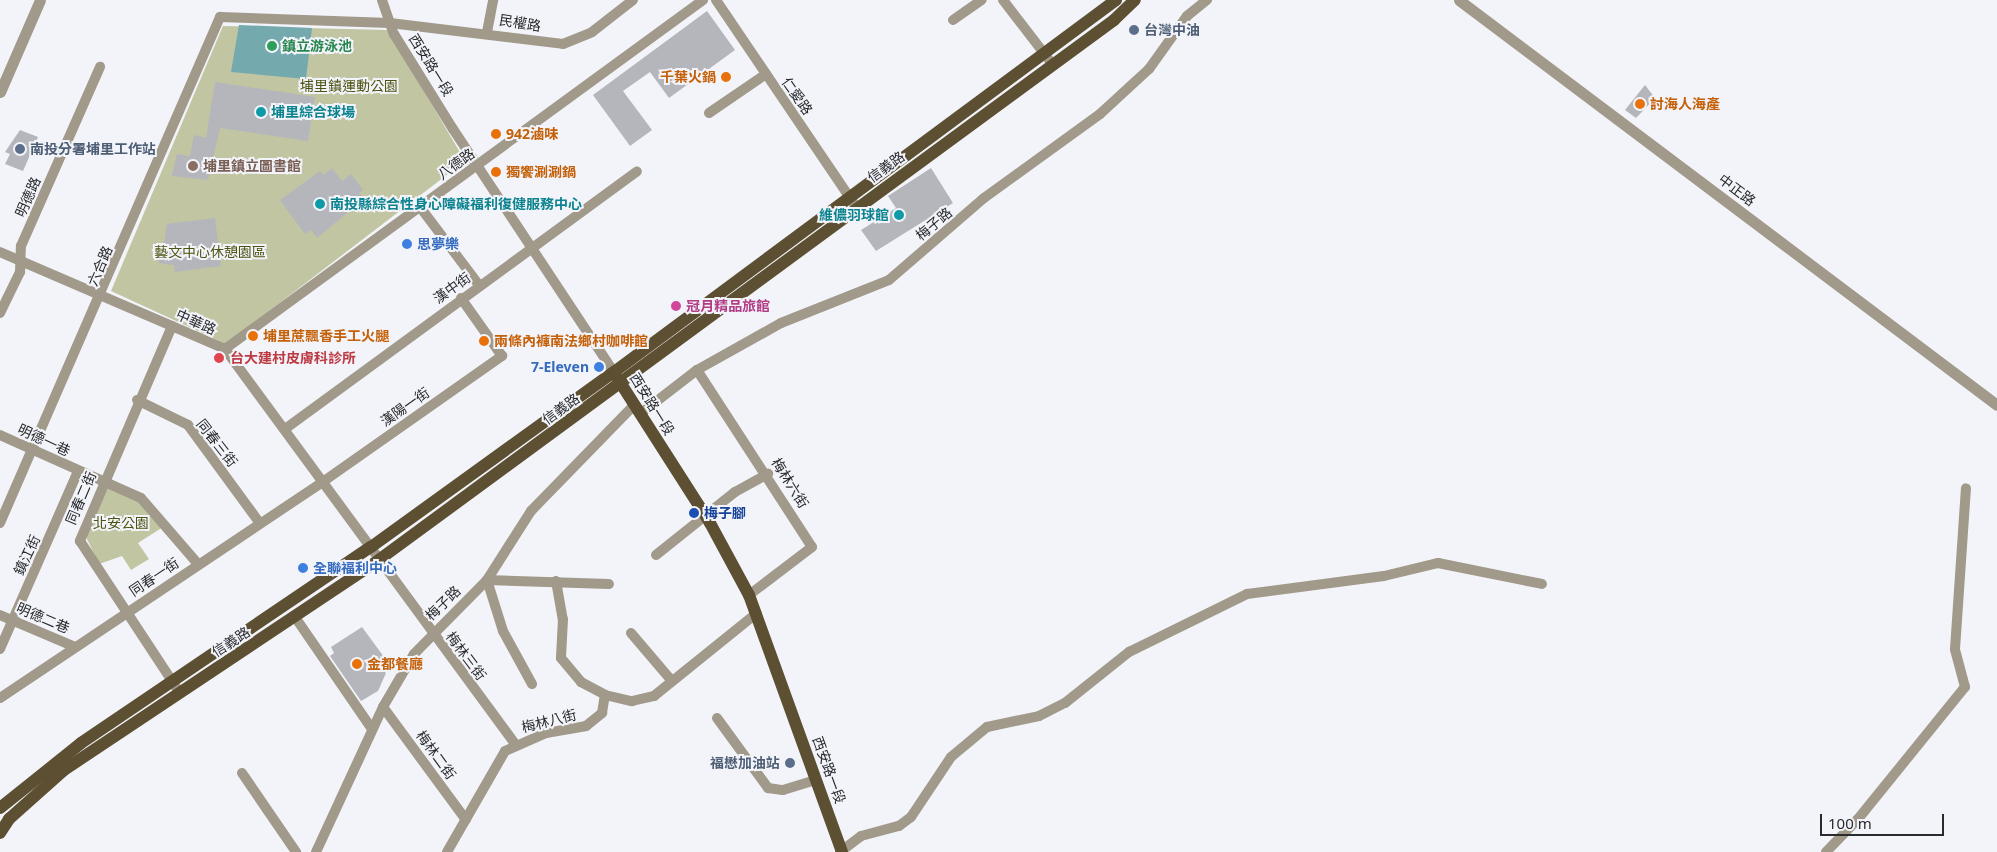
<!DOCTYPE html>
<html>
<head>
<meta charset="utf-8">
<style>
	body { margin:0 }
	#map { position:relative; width:1997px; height:852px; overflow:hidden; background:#f2f4fa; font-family:"Noto Sans","Noto Sans TC",sans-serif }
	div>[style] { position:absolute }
	.green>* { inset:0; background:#c1c5a1 }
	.water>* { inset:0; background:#74a9ae }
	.building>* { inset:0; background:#b4b6bc }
	.minor>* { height:10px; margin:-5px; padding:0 5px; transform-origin:5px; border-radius:5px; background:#a19989 }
	.tertiary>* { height:11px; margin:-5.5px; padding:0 5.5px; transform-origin:5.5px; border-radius:5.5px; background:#a19989 }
	.primary>* { height:12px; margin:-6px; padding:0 6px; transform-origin:6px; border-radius:6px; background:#5d4f32 }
	.dots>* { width:14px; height:14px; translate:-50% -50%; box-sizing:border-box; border:2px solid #f2f4fa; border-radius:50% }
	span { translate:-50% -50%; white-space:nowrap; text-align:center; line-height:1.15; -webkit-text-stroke:4px #f2f4fa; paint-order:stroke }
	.street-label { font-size:14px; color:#292a2c }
	.service-label { font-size:14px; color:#4e5e75; font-weight:700 }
	.left { translate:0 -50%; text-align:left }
	.right { translate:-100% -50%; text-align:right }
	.leisure-label { font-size:14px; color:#27864d; font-weight:700 }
	.food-label { font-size:14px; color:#c56008; font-weight:700 }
	.park-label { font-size:14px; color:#4f5311 }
	.culture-label { font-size:14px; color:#0d838f; font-weight:700 }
	.education-label { font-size:14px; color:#785e54; font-weight:700 }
	.shop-label { font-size:14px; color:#366cbe; font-weight:700 }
	.hotel-label { font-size:14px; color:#b23c85; font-weight:700 }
	.health-label { font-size:14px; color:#be3a42; font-weight:700 }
	.transit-label { font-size:14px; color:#164399; font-weight:700 }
	.scale { position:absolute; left:1820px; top:814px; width:124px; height:22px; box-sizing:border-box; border:2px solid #292a2c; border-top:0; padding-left:6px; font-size:15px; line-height:18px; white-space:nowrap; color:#292a2c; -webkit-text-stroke:4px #f2f4fa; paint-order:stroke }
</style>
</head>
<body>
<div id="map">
	<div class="green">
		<i style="clip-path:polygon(223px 26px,388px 30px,465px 161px,226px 344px,111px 291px)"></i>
		<i style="clip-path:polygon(108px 488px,144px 500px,163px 527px,138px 543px,149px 559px,131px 570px,122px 556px,99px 564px,85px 535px)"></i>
	</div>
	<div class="water">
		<i style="clip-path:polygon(239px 25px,312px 28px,306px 79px,231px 72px)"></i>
	</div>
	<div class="building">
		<i style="clip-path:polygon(707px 11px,735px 50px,669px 98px,650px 72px,623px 91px,652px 130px,630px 146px,593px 95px)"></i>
		<i style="clip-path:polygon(215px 82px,315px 97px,308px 141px,220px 128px,208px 180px,172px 176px,177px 154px,190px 156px,194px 135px,206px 138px)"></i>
		<i style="clip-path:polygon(1645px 85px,1655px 98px,1636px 118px,1625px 110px)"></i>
		<i style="clip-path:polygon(20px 130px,38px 137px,23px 171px,5px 164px,10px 154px,5px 152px)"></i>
		<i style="clip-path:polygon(332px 168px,342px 181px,351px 174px,363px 190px,359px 193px,364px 199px,317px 238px,311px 230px,305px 234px,280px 200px,320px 171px,323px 175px)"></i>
		<i style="clip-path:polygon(931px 168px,953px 203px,876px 251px,861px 230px,896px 208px,888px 196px)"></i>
		<i style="clip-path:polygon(215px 218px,221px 266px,175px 272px,174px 265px,159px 263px,156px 245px,164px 244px,167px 224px)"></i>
		<i style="clip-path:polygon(362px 627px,387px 661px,379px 666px,386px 673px,378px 691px,361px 701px,330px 656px,334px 653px,331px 647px)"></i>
	</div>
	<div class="minor">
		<i style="left:382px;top:0;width:36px;rotate:71deg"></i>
		<i style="left:394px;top:34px;width:112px;rotate:58.2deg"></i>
		<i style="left:453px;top:129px;width:291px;rotate:56.5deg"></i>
		<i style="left:716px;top:0;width:250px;rotate:55.9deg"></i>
		<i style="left:1003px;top:0;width:82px;rotate:52.4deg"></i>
		<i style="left:953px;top:20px;width:35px;rotate:-35deg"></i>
		<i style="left:487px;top:32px;width:33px;rotate:-79deg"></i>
		<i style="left:709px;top:113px;width:69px;rotate:-34.4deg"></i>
		<i style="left:420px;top:207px;width:98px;rotate:52.9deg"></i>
		<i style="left:0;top:252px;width:245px;rotate:23.3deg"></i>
		<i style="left:225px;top:349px;width:490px;rotate:53.7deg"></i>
		<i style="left:0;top:313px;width:46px;rotate:-64deg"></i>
		<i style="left:20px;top:272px;width:26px;rotate:-88deg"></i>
		<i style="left:21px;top:246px;width:196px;rotate:-66.2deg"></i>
		<i style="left:172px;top:326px;width:234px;rotate:113.2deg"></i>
		<i style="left:80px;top:541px;width:182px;rotate:56.7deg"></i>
		<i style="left:225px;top:349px;width:592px;rotate:-36.13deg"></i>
		<i style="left:697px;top:370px;width:211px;rotate:57deg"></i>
		<i style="left:812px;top:547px;width:79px;rotate:142.7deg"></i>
		<i style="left:137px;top:400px;width:57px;rotate:26.1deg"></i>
		<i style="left:188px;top:425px;width:120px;rotate:53.8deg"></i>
		<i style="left:640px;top:414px;width:72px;rotate:-37.7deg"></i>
		<i style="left:697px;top:370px;width:96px;rotate:-29.2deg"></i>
		<i style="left:781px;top:323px;width:116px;rotate:-21.7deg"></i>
		<i style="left:889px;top:280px;width:125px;rotate:-40.8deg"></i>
		<i style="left:984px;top:198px;width:143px;rotate:-35.9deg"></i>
		<i style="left:1100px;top:114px;width:67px;rotate:-42.6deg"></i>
		<i style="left:1149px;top:69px;width:65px;rotate:-54.4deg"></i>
		<i style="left:1187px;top:16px;width:26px;rotate:-39deg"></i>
		<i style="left:285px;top:429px;width:436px;rotate:-36.2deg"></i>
		<i style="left:0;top:435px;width:154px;rotate:24.1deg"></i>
		<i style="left:141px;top:498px;width:87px;rotate:49.2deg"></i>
		<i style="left:0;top:523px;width:552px;rotate:-66.5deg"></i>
		<i style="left:220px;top:17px;width:170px;rotate:2deg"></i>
		<i style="left:390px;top:23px;width:174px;rotate:6.9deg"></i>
		<i style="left:563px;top:44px;width:31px;rotate:-22deg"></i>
		<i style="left:592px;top:32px;width:52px;rotate:-38deg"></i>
		<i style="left:656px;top:555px;width:101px;rotate:-38.6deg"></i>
		<i style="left:735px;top:492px;width:38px;rotate:-29deg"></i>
		<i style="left:556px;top:581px;width:39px;rotate:80deg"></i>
		<i style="left:563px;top:619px;width:39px;rotate:93deg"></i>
		<i style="left:561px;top:658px;width:31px;rotate:50deg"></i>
		<i style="left:581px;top:682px;width:27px;rotate:28deg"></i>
		<i style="left:0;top:615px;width:82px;rotate:23.1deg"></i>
		<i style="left:295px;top:617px;width:136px;rotate:55.5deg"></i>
		<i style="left:631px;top:633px;width:63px;rotate:49.5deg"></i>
		<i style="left:0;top:649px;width:194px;rotate:-66.3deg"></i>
		<i style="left:532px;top:684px;width:60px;rotate:-118.7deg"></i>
		<i style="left:503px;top:631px;width:53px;rotate:-107.4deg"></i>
		<i style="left:487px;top:580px;width:122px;rotate:1.9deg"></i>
		<i style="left:0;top:698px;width:390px;rotate:-33.8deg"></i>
		<i style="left:324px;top:481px;width:218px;rotate:-35.1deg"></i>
		<i style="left:502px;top:356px;width:71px;rotate:-125.3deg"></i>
		<i style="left:383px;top:707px;width:140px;rotate:53.7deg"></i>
		<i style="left:717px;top:718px;width:87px;rotate:53.9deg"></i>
		<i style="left:768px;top:788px;width:15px;rotate:8deg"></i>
		<i style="left:783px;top:790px;width:34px;rotate:-17deg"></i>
		<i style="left:242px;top:773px;width:96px;rotate:55.6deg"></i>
		<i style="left:316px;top:852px;width:160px;rotate:-65.2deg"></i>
		<i style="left:383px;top:707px;width:61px;rotate:-59.7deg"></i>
		<i style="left:414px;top:654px;width:104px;rotate:-45.4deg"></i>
		<i style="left:487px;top:580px;width:82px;rotate:-57.5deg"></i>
		<i style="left:531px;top:511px;width:148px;rotate:-45.8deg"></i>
		<i style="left:447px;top:852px;width:116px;rotate:-60.1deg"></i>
		<i style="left:505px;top:751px;width:45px;rotate:-23.7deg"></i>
		<i style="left:546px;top:733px;width:41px;rotate:-9.9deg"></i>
		<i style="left:586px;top:726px;width:21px;rotate:-39deg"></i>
		<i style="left:602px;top:713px;width:18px;rotate:-81deg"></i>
		<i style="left:605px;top:695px;width:28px;rotate:13deg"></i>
		<i style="left:632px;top:701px;width:23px;rotate:-13deg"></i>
		<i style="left:654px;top:696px;width:132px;rotate:-38.9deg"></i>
		<i style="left:840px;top:852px;width:26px;rotate:-37deg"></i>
		<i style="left:861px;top:836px;width:39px;rotate:-15deg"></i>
		<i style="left:899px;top:826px;width:15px;rotate:-37deg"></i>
		<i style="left:911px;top:817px;width:72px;rotate:-56.3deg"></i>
		<i style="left:951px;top:757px;width:47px;rotate:-39.8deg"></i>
		<i style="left:987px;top:727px;width:53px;rotate:-11.9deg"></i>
		<i style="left:1039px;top:716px;width:29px;rotate:-27deg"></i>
		<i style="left:1065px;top:703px;width:82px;rotate:-38.6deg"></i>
		<i style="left:1129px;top:652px;width:131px;rotate:-26.2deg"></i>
		<i style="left:1247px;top:594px;width:138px;rotate:-7.5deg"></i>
		<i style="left:1384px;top:576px;width:56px;rotate:-13.5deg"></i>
		<i style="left:1438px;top:563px;width:106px;rotate:11.4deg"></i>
		<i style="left:1826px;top:852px;width:46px;rotate:-45.9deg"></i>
		<i style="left:1858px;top:819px;width:170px;rotate:-51deg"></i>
		<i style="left:1965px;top:687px;width:39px;rotate:-105deg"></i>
		<i style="left:1955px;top:649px;width:161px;rotate:-86.1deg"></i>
	</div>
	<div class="tertiary">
		<i style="left:1459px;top:0;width:673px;rotate:36.97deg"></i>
		<i style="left:0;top:92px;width:100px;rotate:-66.5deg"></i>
	</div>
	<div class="primary">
		<i style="left:618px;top:379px;width:171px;rotate:57.4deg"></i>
		<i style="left:710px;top:523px;width:82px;rotate:61.6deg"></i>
		<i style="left:749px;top:595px;width:273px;rotate:70.1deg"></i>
		<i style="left:0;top:808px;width:104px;rotate:-38.7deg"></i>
		<i style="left:81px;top:743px;width:350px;rotate:-34.1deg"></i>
		<i style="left:371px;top:547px;width:299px;rotate:-35.8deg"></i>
		<i style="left:614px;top:372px;width:625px;rotate:-36.54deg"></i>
		<i style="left:0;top:833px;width:17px;rotate:-57deg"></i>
		<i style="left:9px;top:819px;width:74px;rotate:-41.7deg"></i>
		<i style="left:64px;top:770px;width:380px;rotate:-33.7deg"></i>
		<i style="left:380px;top:559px;width:911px;rotate:-36.29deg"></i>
		<i style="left:1114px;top:20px;width:29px;rotate:-44deg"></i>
	</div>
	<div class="dots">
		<i style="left:1134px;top:30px;background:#5c6f8a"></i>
		<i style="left:272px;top:46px;background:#2e9e5b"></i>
		<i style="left:726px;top:77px;background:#e8710a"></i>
		<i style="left:1640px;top:104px;background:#e8710a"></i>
		<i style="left:261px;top:112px;background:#0f9aa8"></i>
		<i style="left:496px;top:134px;background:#e8710a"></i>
		<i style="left:20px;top:149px;background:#5c6f8a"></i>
		<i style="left:193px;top:166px;background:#8d6e63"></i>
		<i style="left:496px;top:172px;background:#e8710a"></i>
		<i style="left:320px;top:204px;background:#0f9aa8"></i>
		<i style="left:899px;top:215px;background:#0f9aa8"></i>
		<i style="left:407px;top:244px;background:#3f7fe0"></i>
		<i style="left:676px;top:306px;background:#d1479c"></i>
		<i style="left:253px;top:336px;background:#e8710a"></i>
		<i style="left:484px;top:341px;background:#e8710a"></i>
		<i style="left:219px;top:358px;background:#e0444e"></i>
		<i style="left:599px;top:367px;background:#3f7fe0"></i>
		<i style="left:694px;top:513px;background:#1a4fb4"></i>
		<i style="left:303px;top:568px;background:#3f7fe0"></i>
		<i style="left:357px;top:664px;background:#e8710a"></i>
		<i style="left:790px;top:763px;background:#5c6f8a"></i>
	</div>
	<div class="street-label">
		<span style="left:520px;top:23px;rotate:9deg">民權路</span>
		<span style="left:431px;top:65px;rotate:58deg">西安路一段</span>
		<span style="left:797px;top:96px;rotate:55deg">仁愛路</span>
		<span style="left:456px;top:164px;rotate:-36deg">八德路</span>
		<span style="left:886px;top:167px;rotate:-36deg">信義路</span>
		<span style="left:1737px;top:190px;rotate:37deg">中正路</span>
		<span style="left:28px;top:197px;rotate:-66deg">明德路</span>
		<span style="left:934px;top:224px;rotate:-40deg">梅子路</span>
		<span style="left:100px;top:266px;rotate:-67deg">六合路</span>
		<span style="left:452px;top:288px;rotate:-36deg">漢中街</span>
		<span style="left:196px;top:322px;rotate:24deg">中華路</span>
		<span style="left:652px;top:404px;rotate:58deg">西安路一段</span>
		<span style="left:405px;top:407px;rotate:-35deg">漢陽一街</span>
		<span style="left:561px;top:409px;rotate:-36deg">信義路</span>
		<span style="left:44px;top:440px;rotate:25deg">明德一巷</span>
		<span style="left:217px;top:443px;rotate:52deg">同春三街</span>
		<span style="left:790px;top:483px;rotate:58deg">梅林六街</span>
		<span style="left:81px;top:498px;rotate:-67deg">同春二街</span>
		<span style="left:27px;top:555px;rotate:-65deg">鎮江街</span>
		<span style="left:154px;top:577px;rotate:-34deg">同春一街</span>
		<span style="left:443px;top:603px;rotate:-44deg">梅子路</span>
		<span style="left:43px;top:618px;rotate:23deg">明德二巷</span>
		<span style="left:231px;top:642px;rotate:-33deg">信義路</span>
		<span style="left:466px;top:656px;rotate:53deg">梅林三街</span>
		<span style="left:549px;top:721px;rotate:-14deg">梅林八街</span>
		<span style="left:436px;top:755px;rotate:54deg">梅林二街</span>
		<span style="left:829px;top:770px;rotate:70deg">西安路一段</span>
	</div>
	<div class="service-label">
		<span class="left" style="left:1144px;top:30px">台灣中油</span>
		<span class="left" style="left:30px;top:149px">南投分署埔里工作站</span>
		<span class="right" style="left:780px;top:763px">福懋加油站</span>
	</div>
	<div class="leisure-label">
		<span class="left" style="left:282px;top:46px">鎮立游泳池</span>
	</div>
	<div class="food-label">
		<span class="right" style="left:716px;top:77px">千葉火鍋</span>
		<span class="left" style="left:1650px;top:104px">討海人海產</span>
		<span class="left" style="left:506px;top:134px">942滷味</span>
		<span class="left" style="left:506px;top:172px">獨饗涮涮鍋</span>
		<span class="left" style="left:263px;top:336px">埔里蔗飄香手工火腿</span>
		<span class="left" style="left:494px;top:341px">兩條內褲南法鄉村咖啡館</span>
		<span class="left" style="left:367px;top:664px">金都餐廳</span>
	</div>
	<div class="park-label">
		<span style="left:349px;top:86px">埔里鎮運動公園</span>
		<span style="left:210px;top:252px">藝文中心休憩園區</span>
		<span style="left:121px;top:523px">北安公園</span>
	</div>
	<div class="culture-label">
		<span class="left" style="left:271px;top:112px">埔里綜合球場</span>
		<span class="left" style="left:330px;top:204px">南投縣綜合性身心障礙福利復健服務中心</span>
		<span class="right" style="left:889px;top:215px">維儂羽球館</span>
	</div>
	<div class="education-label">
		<span class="left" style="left:203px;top:166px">埔里鎮立圖書館</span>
	</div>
	<div class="shop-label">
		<span class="left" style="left:417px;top:244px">思夢樂</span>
		<span class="right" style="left:589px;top:367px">7-Eleven</span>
		<span class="left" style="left:313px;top:568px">全聯福利中心</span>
	</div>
	<div class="hotel-label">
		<span class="left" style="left:686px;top:306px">冠月精品旅館</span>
	</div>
	<div class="health-label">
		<span class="left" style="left:230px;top:358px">台大建村皮膚科診所</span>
	</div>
	<div class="transit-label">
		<span class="left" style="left:704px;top:513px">梅子腳</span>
	</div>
	<div class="scale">100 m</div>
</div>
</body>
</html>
